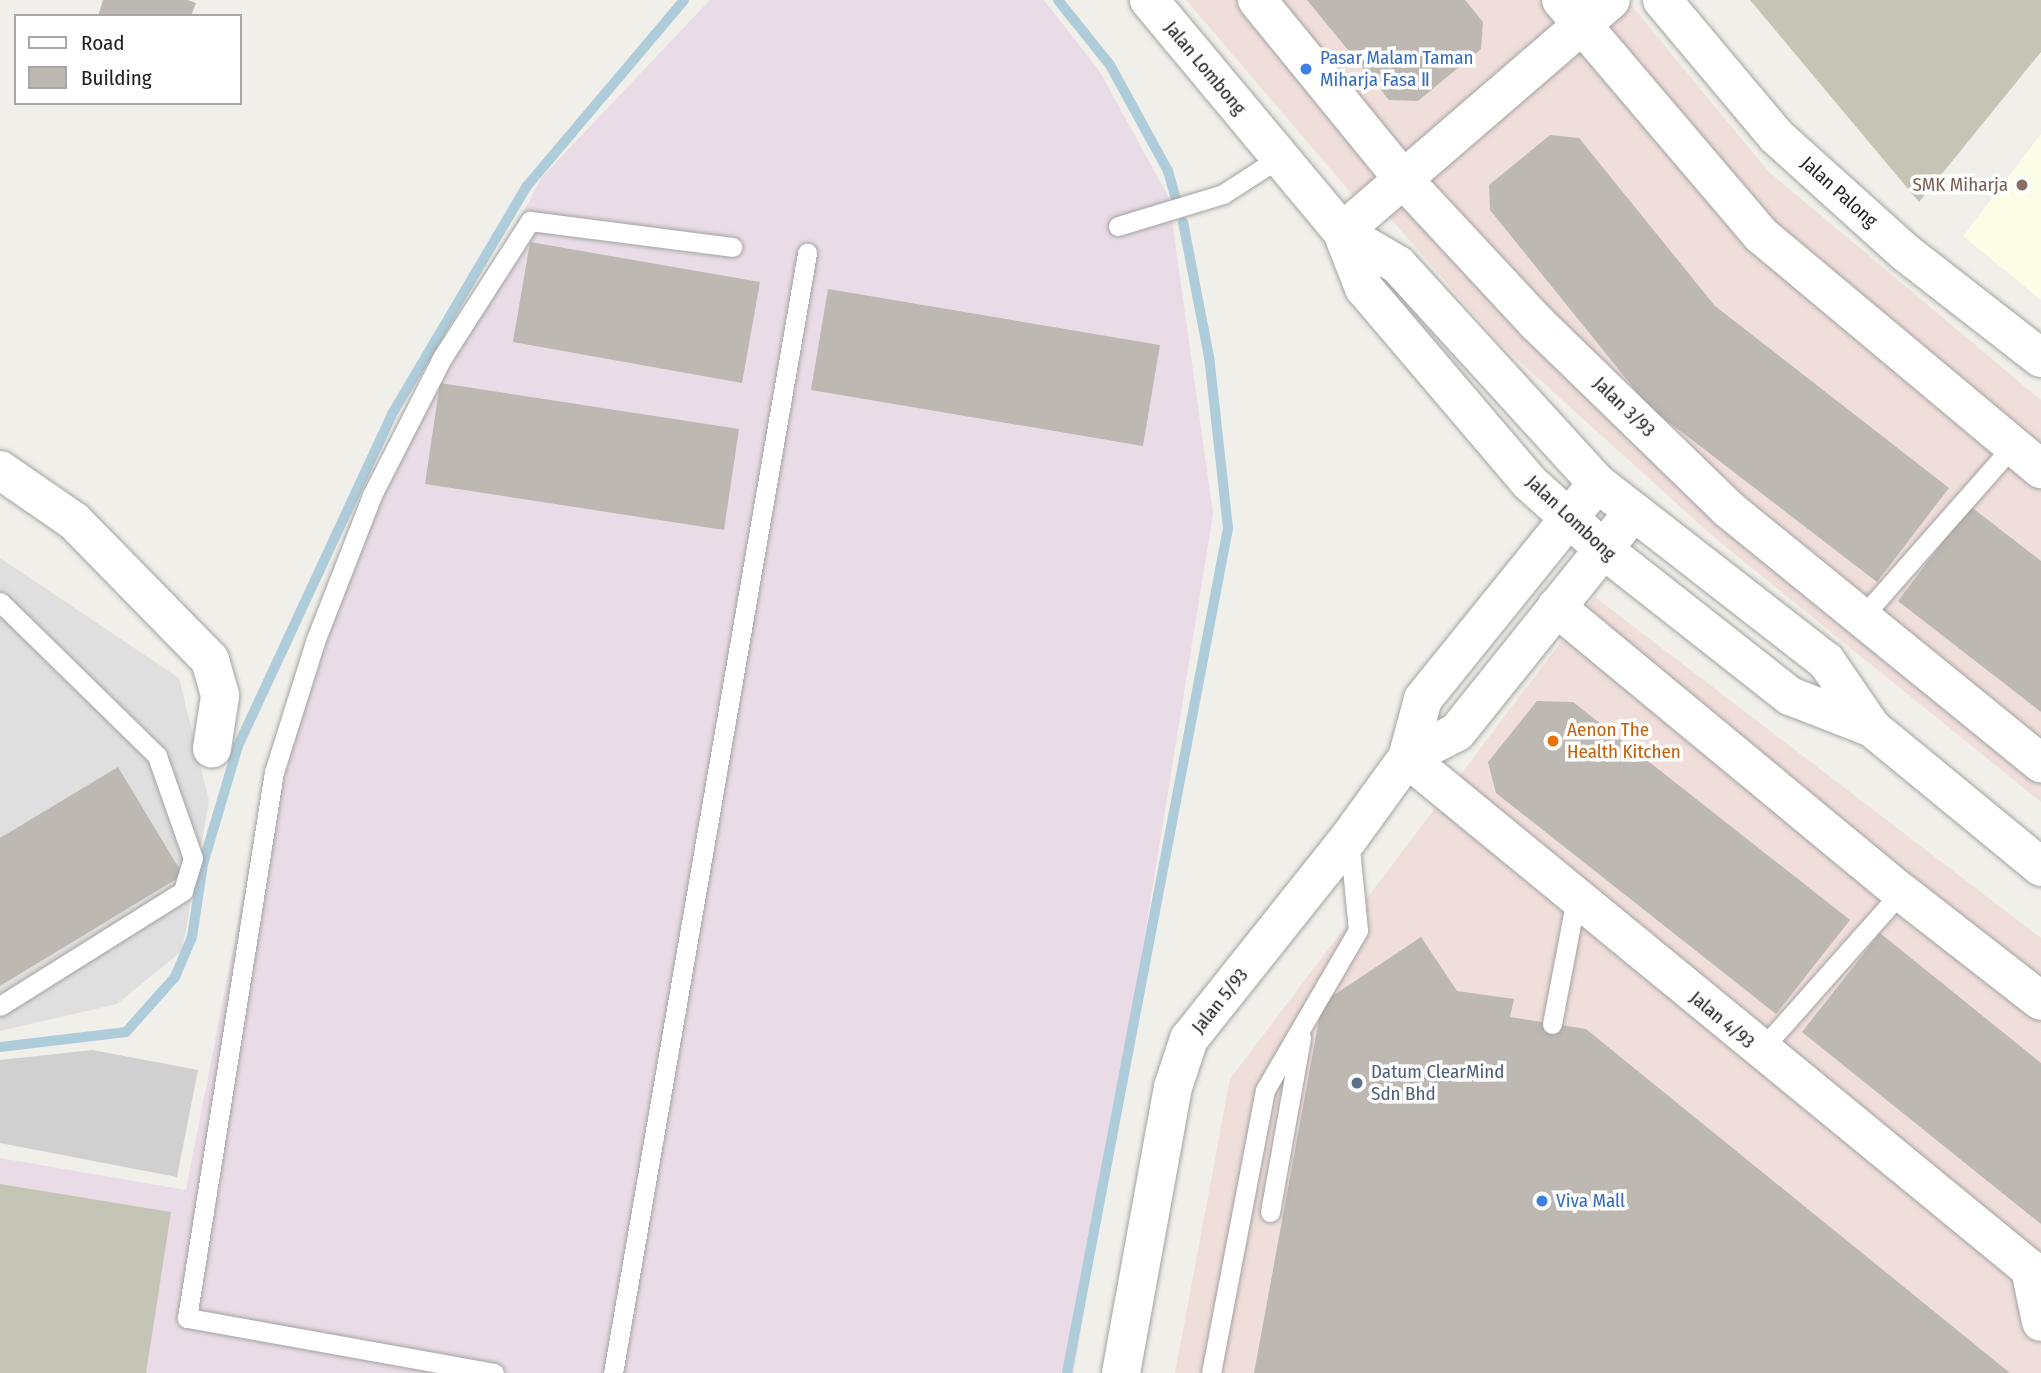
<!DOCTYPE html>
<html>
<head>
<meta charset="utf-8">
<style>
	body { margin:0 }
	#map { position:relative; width:2041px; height:1373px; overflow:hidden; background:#f1efe9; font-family:"Fira Sans Condensed",sans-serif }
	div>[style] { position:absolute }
	.residential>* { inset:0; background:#e0dfdf }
	.commercial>* { inset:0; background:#f0dedb }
	.industrial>* { inset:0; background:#e9dce6 }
	.education>* { inset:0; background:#fbfde7 }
	.religious>* { inset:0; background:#d0d0d0 }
	.construction>* { inset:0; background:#c4c5b5 }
	.stream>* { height:10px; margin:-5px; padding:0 5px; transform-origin:5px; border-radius:5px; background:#aeccda }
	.building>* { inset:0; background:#beb8b2 }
	.roads { filter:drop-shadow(0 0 2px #a3a3a3) drop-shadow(0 0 2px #a3a3a3) }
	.service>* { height:19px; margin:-9.5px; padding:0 9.5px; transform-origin:9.5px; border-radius:9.5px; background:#fff }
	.minor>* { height:38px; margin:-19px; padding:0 19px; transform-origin:19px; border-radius:19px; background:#fff }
	.tertiary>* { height:38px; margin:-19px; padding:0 19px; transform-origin:19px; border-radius:19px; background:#fff }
	.dots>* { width:19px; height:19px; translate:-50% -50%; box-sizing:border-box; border:4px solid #fff; border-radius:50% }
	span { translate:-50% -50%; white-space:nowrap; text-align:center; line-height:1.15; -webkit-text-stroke:7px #fff; paint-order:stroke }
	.shop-label { font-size:19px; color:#366cbe }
	.left { translate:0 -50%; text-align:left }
	.street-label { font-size:19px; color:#222 }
	.education-label { font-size:19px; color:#785e54 }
	.right { translate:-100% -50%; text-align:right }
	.food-label { font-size:19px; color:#c56008 }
	.service-label { font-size:19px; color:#4e5e75 }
	.legend { position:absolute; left:14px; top:14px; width:228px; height:91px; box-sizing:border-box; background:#fff; border:2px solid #a7a7a7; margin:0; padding:9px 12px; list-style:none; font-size:21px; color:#222 }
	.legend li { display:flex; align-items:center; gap:14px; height:35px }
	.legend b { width:35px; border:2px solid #a7a7a7 }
</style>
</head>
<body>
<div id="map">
	<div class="residential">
		<i style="clip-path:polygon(0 558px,179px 678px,209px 801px,182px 951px,117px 1004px,0 1031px)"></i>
	</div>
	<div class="commercial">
		<i style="clip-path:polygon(1186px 0,1627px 0,1768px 171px,2041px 400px,2041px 802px,1716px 539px,1498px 342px,1367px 191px,1357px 200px)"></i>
		<i style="clip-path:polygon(1595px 597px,2041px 938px,2041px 1373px,1175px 1373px,1230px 1079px)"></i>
	</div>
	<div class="industrial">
		<i style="clip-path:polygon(710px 0,1044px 0,1100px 72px,1169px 198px,1213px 514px,1074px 1373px,0 1373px,0 1158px,186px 1190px,273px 743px,358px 522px,542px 177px)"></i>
	</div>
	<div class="education">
		<i style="clip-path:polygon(2041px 134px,2041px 300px,1963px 236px)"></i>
	</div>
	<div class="religious">
		<i style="clip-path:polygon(92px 1050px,198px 1070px,177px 1177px,0 1143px,0 1060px)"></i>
	</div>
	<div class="construction">
		<i style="clip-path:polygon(1750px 0,2041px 0,2041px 52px,1919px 202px)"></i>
		<i style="clip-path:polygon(0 1184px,171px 1212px,146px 1373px,0 1373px)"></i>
	</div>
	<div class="stream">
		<i style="left:1058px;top:0;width:83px;rotate:51.3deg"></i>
		<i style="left:1110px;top:65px;width:121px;rotate:61.3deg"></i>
		<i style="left:1168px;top:171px;width:32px;rotate:74deg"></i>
		<i style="left:0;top:1047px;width:127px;rotate:-6.8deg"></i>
		<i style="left:126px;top:1032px;width:74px;rotate:-48.3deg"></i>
		<i style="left:175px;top:977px;width:43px;rotate:-67deg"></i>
		<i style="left:192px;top:937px;width:74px;rotate:-81.4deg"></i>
		<i style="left:203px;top:864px;width:123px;rotate:-73.5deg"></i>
		<i style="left:238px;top:746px;width:366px;rotate:-65.1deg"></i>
		<i style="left:392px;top:414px;width:265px;rotate:-59.4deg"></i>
		<i style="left:527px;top:186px;width:243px;rotate:-49.8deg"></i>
		<i style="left:1067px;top:1373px;width:860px;rotate:-79.21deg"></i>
		<i style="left:1228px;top:528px;width:172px;rotate:-96.3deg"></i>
		<i style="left:1209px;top:357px;width:137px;rotate:-100.9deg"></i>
	</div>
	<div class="building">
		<i style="clip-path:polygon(103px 0,188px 0,196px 3px,191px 16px,98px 16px)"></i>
		<i style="clip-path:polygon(1307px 0,1465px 0,1483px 22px,1481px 49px,1418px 101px,1389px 100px)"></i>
		<i style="clip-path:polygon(1550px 135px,1579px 138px,1715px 306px,1949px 488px,1877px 582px,1649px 407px,1490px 210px,1489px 185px)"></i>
		<i style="clip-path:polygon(530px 242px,760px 282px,742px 383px,513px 342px)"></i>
		<i style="clip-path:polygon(828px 289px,1160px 345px,1143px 446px,811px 390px)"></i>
		<i style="clip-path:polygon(440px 383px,739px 429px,724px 530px,425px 484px)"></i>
		<i style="clip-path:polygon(1970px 506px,2041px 561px,2041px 712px,1898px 601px)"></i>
		<i style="clip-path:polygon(1537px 701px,1573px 702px,1850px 920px,1776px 1014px,1496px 793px,1488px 762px)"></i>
		<i style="clip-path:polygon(118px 767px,183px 875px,0 986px,0 838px)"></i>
		<i style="clip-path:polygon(1880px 933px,2041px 1063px,2041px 1224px,1802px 1032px)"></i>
		<i style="clip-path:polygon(1421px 937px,1457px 991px,1514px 999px,1510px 1017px,1586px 1029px,2010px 1373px,1254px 1373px,1322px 1003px)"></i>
	</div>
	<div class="roads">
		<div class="service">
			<i style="left:1118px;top:226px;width:110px;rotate:-16.9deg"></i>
			<i style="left:1223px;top:194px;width:67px;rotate:-32.7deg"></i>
			<i style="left:0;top:602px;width:220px;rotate:44.4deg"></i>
			<i style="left:157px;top:756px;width:108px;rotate:70.6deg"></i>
			<i style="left:193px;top:858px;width:34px;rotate:107deg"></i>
			<i style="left:183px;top:891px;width:216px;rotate:147.9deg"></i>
			<i style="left:1862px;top:617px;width:228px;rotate:-48.6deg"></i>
			<i style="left:1552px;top:1024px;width:128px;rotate:-79.2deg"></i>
			<i style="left:1760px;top:1051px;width:213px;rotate:-48.4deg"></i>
			<i style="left:1270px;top:1212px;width:177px;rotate:-79.9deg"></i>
			<i style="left:494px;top:1373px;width:312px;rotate:-169.8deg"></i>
			<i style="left:187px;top:1318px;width:553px;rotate:-80.95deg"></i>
			<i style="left:274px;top:772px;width:139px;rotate:-72.5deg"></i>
			<i style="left:316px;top:639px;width:155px;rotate:-68.7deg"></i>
			<i style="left:372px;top:495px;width:154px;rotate:-62.9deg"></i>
			<i style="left:442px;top:358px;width:163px;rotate:-57.3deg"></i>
			<i style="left:530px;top:221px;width:204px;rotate:7.3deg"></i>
			<i style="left:613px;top:1373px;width:1137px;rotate:-80.17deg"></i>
			<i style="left:1211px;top:1373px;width:288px;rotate:-79.2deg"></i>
			<i style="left:1265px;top:1090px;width:185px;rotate:-59.8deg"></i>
			<i style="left:1358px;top:930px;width:91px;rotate:-95.6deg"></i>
		</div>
		<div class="minor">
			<i style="left:1257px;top:0;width:231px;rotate:50.8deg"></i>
			<i style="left:1403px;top:179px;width:197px;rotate:47.1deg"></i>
			<i style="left:1537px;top:323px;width:265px;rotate:44.2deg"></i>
			<i style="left:1727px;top:508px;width:405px;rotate:39.1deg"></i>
			<i style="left:1561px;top:0;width:309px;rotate:49.6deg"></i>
			<i style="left:1761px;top:235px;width:365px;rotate:39.9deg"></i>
			<i style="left:1662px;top:0;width:177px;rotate:50deg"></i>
			<i style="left:1776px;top:136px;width:175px;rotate:42deg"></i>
			<i style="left:1906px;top:253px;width:171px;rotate:37.9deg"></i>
			<i style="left:1342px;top:232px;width:355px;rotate:-40.8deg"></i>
			<i style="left:0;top:470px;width:90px;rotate:34.6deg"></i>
			<i style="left:74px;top:521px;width:194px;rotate:45.6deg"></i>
			<i style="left:210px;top:660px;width:37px;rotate:74deg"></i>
			<i style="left:220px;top:696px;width:53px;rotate:98.7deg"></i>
			<i style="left:1556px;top:607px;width:447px;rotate:39.6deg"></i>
			<i style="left:1901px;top:892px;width:177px;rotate:37.9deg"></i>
			<i style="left:1407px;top:758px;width:820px;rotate:39.36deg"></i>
			<i style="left:1407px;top:758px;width:56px;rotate:-27.5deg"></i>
			<i style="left:1457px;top:732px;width:282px;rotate:-51.3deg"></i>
			<i style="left:2030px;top:1269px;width:54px;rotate:78.3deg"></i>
			<i style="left:1121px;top:1373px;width:291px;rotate:-79.7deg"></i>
			<i style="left:1173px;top:1087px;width:51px;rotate:-71.6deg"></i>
			<i style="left:1189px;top:1039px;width:257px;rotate:-51.5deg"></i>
			<i style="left:1349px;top:838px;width:99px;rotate:-54.1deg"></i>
			<i style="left:1407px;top:758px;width:61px;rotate:-74.8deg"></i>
			<i style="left:1423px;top:699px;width:277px;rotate:-51.1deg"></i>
		</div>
		<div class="tertiary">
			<i style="left:1149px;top:0;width:302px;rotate:50.2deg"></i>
			<i style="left:1342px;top:232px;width:60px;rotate:68.6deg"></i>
			<i style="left:1364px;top:288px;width:256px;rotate:49.6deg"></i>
			<i style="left:1530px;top:483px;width:98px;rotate:42.1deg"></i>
			<i style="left:1603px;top:549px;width:238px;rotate:38.2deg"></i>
			<i style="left:1790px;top:696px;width:88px;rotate:21.3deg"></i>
			<i style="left:1342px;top:232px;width:65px;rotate:30.5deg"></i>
			<i style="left:1398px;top:265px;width:295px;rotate:47.6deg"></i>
			<i style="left:1597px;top:483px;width:290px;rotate:37.9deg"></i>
			<i style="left:1826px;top:661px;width:81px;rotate:55.5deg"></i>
			<i style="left:1872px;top:728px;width:219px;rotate:39.4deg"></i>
		</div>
	</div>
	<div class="dots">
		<i style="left:1306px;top:69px;background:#3f7fe0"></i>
		<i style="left:2022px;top:185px;background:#8d6e63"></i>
		<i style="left:1553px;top:741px;background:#e8710a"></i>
		<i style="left:1357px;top:1083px;background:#5c6f8a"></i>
		<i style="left:1542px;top:1201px;background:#3f7fe0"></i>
	</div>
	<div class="shop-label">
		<span class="left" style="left:1320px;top:69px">Pasar Malam Taman<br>Miharja Fasa Ⅱ</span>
		<span class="left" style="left:1556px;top:1201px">Viva Mall</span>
	</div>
	<div class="street-label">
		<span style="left:1205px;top:68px;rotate:50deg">Jalan Lombong</span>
		<span style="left:1839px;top:192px;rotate:42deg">Jalan Palong</span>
		<span style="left:1624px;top:407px;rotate:44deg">Jalan 3/93</span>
		<span style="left:1571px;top:518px;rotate:43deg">Jalan Lombong</span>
		<span style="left:1220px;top:1001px;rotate:-51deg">Jalan 5/93</span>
		<span style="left:1722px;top:1020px;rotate:40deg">Jalan 4/93</span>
	</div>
	<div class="education-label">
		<span class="right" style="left:2008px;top:185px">SMK Miharja</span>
	</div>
	<div class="food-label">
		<span class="left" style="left:1567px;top:741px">Aenon The<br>Health Kitchen</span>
	</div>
	<div class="service-label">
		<span class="left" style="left:1371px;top:1083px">Datum ClearMind<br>Sdn Bhd</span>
	</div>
	<ul class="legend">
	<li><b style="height:9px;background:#fff"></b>Road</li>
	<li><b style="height:19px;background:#beb8b2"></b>Building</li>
	</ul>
</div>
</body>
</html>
